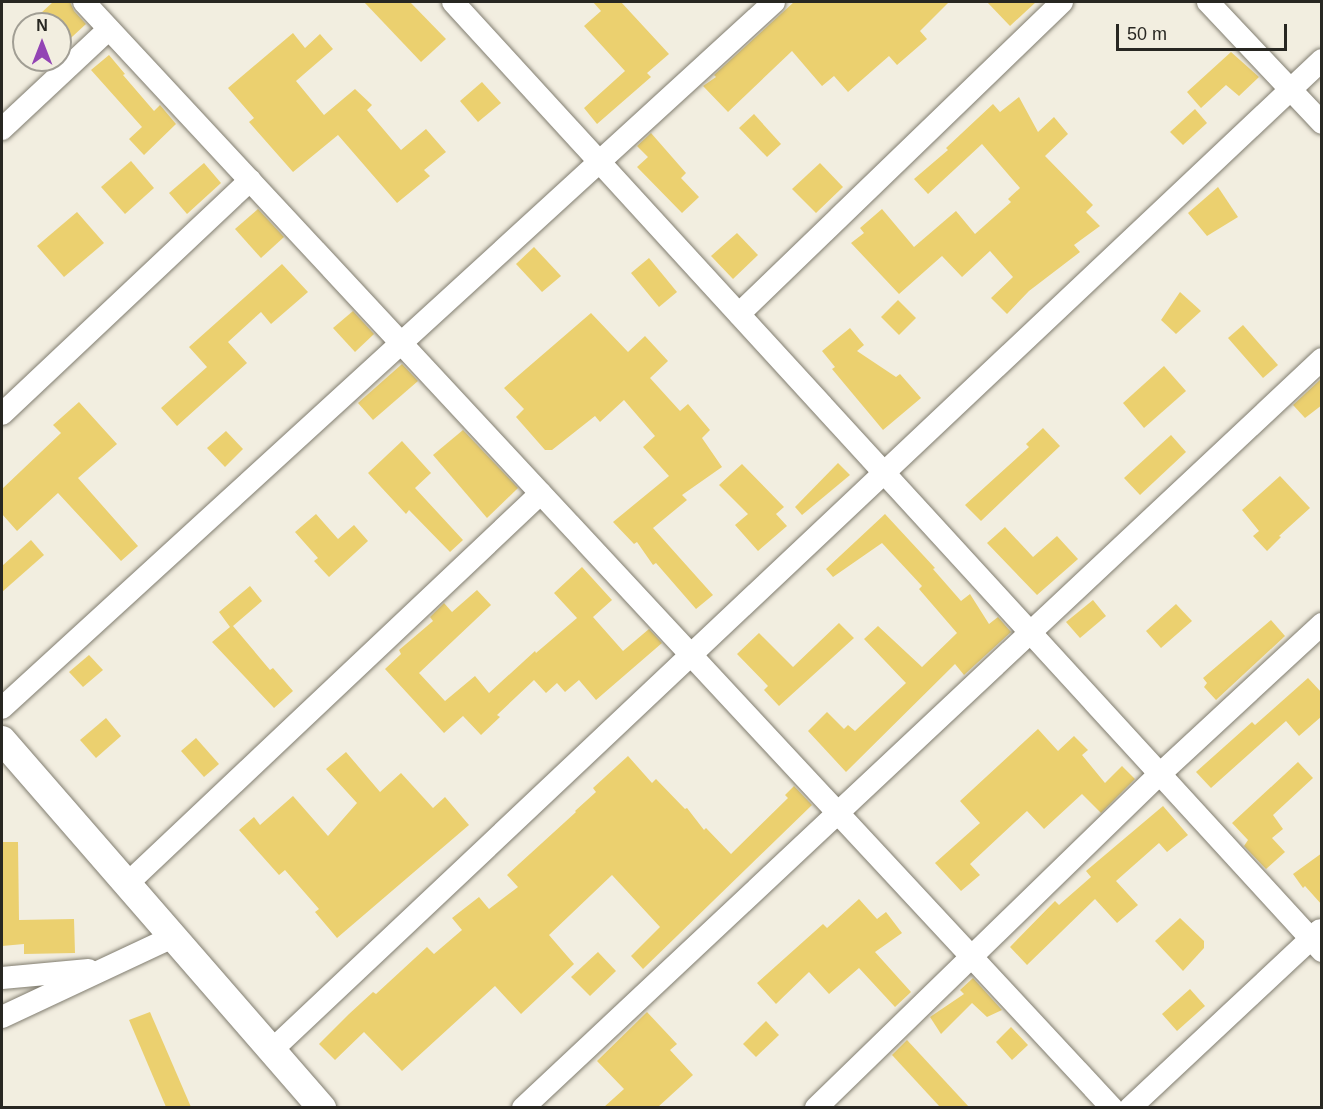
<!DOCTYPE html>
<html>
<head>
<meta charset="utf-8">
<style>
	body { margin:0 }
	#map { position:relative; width:1323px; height:1109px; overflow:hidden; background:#f2eee0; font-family:Helvetica,sans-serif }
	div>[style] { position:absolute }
	.building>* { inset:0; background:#ebd06f }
	.roads { filter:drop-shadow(0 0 2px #817d70) drop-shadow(0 0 2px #817d70) }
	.minor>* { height:22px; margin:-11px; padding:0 11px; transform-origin:11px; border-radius:11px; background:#fff }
	.tertiary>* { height:28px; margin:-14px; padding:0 14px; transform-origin:14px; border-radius:14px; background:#fff }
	span { translate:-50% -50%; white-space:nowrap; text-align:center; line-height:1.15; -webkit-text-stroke:4.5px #f2eee0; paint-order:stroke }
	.frame { position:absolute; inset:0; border:3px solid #282722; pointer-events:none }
	.north { position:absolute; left:12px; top:12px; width:60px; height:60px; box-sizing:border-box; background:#f2eee0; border:2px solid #a19e94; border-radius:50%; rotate:0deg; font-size:16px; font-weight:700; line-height:24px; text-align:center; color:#282722 }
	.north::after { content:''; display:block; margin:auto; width:21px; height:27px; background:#9344b4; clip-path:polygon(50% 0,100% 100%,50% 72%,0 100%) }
	.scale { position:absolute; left:1116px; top:24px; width:171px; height:27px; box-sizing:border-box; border:3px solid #282722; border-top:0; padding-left:8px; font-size:18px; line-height:21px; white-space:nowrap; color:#282722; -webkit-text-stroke:4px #f2eee0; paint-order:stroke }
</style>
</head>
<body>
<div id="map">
	<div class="building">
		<i style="clip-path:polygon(53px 2px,70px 2px,74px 11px,86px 24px,60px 48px,60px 24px,29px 24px)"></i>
		<i style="clip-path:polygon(364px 2px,410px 2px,446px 39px,421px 62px)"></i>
		<i style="clip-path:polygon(593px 2px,621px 2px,669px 54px,647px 73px,651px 77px,597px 124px,584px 108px,625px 71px,584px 26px,601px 11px)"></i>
		<i style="clip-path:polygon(794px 2px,949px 2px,920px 31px,927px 39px,897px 65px,889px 56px,848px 92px,834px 76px,822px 86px,792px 51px,728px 112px,703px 86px,716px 77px,714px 75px)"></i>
		<i style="clip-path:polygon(987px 2px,1036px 2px,1010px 26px)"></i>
		<i style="clip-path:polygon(293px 33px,305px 48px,320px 34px,333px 49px,296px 81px,324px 115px,355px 89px,372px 105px,367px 110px,401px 150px,426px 129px,446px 152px,424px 170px,430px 176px,397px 203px,338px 135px,293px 172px,249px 122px,254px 118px,228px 88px)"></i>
		<i style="clip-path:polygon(1231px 52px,1259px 77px,1239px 96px,1226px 85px,1201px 108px,1187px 92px)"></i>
		<i style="clip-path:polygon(109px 55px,125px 74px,123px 75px,154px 111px,160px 105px,176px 124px,144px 155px,129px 139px,142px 127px,91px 70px)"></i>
		<i style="clip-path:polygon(482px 82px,501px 103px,478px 122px,460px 101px)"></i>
		<i style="clip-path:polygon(1019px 97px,1038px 132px,1054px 117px,1068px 134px,1045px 156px,1093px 205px,1086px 212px,1100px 226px,1074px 245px,1080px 252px,1029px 291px,1007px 314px,991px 298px,1013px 277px,990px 251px,962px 277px,942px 256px,899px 294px,851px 243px,864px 233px,860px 228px,882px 209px,914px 247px,956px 211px,975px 234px,1011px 202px,1008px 199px,1020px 188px,982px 144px,928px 194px,914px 179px,948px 150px,946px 148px,993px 104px,1000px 112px)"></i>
		<i style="clip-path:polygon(1195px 109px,1207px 123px,1183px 145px,1170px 132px)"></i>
		<i style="clip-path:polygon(754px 114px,781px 144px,767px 157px,739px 128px)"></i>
		<i style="clip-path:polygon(651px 133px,686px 173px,681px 178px,699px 197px,682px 213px,637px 167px,648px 157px,637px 146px)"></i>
		<i style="clip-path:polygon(131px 161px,154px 188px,125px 214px,101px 187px)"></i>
		<i style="clip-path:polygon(204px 163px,221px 183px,187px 214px,169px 193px)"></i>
		<i style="clip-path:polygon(820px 163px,843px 187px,816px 213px,792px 189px)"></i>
		<i style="clip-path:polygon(1218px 187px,1238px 217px,1207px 236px,1188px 213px)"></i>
		<i style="clip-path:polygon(258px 209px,284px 237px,261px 258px,235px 229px)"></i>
		<i style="clip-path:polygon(77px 212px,104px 243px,64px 277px,37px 246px)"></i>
		<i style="clip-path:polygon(737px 233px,758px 255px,733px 279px,711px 256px)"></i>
		<i style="clip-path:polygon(534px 247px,561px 276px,542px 292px,516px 264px)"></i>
		<i style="clip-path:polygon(649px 258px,677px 292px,659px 307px,631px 273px)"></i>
		<i style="clip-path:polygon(282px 264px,308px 292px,271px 324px,261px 312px,228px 342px,247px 363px,177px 426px,161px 408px,207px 367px,189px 347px)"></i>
		<i style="clip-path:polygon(1180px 292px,1201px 311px,1176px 334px,1161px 320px)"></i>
		<i style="clip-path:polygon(898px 300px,916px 318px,899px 335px,881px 317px)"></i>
		<i style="clip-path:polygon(353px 311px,374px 334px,355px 352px,333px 328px)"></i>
		<i style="clip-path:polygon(591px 313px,628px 352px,645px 336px,668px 361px,650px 378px,680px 411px,688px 404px,710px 430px,702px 438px,722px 467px,682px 495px,687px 500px,653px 528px,713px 595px,696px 609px,656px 563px,653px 565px,637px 542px,634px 544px,613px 522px,669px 476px,643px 447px,655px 436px,624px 400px,600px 422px,595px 416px,552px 450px,545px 450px,516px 417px,524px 409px,504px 388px)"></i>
		<i style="clip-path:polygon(1243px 325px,1278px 365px,1263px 378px,1228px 338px)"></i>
		<i style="clip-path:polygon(850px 328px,864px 345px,857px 351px,896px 377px,900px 374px,921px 398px,883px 430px,832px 369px,835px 367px,822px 351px)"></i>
		<i style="clip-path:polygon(402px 364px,418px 381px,373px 420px,358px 403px)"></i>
		<i style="clip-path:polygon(1164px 366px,1186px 391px,1144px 428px,1123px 403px)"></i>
		<i style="clip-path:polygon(1322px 378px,1322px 405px,1305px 418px,1293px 405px)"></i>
		<i style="clip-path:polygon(79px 402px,117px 444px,78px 478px,138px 546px,121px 561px,58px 493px,17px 531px,2px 514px,2px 489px,61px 433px,53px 425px)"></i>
		<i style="clip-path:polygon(1043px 428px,1060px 446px,981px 521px,965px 505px,1029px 447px,1026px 444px)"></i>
		<i style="clip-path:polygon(463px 430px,518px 488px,487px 518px,433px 455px)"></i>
		<i style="clip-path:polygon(226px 431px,243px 449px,225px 467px,207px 448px)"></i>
		<i style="clip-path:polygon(1171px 435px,1186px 452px,1140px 495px,1124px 478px)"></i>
		<i style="clip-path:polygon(402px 441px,431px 473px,415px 488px,463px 540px,450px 552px,409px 510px,406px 514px,368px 473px)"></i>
		<i style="clip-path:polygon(838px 463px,850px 475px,802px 515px,795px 507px)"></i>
		<i style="clip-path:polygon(742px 464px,784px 507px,776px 514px,787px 526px,758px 551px,735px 525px,748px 514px,719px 485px)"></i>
		<i style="clip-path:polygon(1280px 476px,1310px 508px,1279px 536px,1281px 537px,1267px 551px,1253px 536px,1259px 531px,1242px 510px)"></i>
		<i style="clip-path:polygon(316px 514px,338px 539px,354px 525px,368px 541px,329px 577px,314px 561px,318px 558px,295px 532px)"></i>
		<i style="clip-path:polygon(885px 514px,935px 568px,933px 569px,961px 601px,970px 594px,989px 624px,998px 617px,1011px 632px,964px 675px,955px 664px,846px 772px,808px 731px,827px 712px,844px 729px,848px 725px,855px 731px,906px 683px,864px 639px,878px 626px,922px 667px,957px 633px,919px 589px,922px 586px,882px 543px,833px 577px,826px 569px)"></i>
		<i style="clip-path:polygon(1005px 527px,1033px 557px,1057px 536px,1078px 559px,1037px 595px,987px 543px)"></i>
		<i style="clip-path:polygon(31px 540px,44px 555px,2px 592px,2px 566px)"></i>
		<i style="clip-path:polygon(582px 567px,612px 600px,593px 617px,623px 651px,649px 629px,662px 643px,596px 700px,579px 680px,565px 692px,557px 683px,546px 693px,534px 680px,497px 715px,500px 717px,481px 735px,463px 716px,444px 733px,385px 669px,401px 654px,399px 650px,433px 621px,430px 617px,444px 603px,452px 612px,477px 590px,491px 605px,419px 673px,445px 701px,475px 676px,489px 693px,535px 651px,536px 653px,577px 618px,554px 593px)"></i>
		<i style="clip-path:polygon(250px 586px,262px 601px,233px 626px,270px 670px,273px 668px,293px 691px,274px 708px,212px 642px,230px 627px,219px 612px)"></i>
		<i style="clip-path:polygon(1093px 600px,1106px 616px,1080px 638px,1066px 622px)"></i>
		<i style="clip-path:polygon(1176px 604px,1192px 621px,1161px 648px,1146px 631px)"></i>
		<i style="clip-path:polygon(1271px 620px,1285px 636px,1216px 700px,1204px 687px,1207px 683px,1203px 678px)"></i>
		<i style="clip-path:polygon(839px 623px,854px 638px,779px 706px,764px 690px,768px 686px,737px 654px,759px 633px,793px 667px)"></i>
		<i style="clip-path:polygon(89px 655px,103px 670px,83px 687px,69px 672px)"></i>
		<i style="clip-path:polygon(1308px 678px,1322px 693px,1322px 716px,1299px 736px,1286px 721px,1211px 788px,1196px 772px,1252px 722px,1255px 725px)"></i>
		<i style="clip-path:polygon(106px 718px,121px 736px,96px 758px,80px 740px)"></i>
		<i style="clip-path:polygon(1038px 729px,1058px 751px,1074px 736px,1088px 750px,1082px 755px,1105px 783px,1122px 766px,1135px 779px,1101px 813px,1082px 794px,1044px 829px,1027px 811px,970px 864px,980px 875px,961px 891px,935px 863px,980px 823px,960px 801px)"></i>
		<i style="clip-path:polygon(196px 738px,219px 764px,204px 777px,181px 751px)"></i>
		<i style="clip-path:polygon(346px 752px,380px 792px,401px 773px,433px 808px,445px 797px,469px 825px,337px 938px,315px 912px,319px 909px,285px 870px,279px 875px,239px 830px,254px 817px,260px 825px,293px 796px,328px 836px,357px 803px,326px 769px)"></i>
		<i style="clip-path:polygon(628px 756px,652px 783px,656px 779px,685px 809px,687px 808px,704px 830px,706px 828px,731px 854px,788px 798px,785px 795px,794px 786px,812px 805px,643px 969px,631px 956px,660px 927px,612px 875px,549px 935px,574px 964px,521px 1014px,495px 986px,402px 1071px,364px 1032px,335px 1060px,319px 1044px,349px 1014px,373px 992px,376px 994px,427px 947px,434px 954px,462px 930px,452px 918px,479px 897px,489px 909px,518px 887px,507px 875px,576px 812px,575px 811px,596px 792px,593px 788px)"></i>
		<i style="clip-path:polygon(1298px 762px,1313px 778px,1273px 815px,1283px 829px,1272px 838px,1285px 852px,1266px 869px,1244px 846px,1248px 840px,1232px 823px)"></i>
		<i style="clip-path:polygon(1163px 806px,1188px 835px,1167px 852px,1159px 843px,1116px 881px,1138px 905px,1117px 923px,1095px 899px,1027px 965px,1010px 947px,1055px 901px,1059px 905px,1091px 877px,1086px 871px)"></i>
		<i style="clip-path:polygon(2px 842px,18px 842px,19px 920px,74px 919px,75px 953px,24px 954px,24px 944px,2px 946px)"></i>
		<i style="clip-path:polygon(1322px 853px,1322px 905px,1305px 886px,1303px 888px,1293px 874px)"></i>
		<i style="clip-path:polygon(859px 899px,877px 919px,886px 912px,902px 933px,875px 952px,911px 992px,895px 1007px,859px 968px,829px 994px,809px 972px,776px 1004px,757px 983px,823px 924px,827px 928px)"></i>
		<i style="clip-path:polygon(1180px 918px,1204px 941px,1204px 948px,1183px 971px,1155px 941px)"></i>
		<i style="clip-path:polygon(598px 952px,616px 971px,590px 996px,571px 977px)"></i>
		<i style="clip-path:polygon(973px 978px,1002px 1010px,987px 1017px,972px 1003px,941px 1034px,930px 1017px,964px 994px,960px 990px)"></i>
		<i style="clip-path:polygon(1190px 989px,1205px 1006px,1177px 1031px,1162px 1014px)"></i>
		<i style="clip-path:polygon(150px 1012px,191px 1107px,166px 1107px,129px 1020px)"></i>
		<i style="clip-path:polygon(647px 1012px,677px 1044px,670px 1050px,693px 1075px,658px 1107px,604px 1107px,624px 1089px,597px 1061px)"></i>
		<i style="clip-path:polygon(766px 1021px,779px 1035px,756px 1057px,743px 1044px)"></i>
		<i style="clip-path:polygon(1011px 1027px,1028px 1045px,1012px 1060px,996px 1042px)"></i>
		<i style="clip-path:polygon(907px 1040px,969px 1107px,940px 1107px,892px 1055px)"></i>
	</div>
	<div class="roads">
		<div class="minor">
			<i style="left:84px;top:2px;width:1510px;rotate:47.09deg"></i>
			<i style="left:453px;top:2px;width:1287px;rotate:47.52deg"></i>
			<i style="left:1208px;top:2px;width:166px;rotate:46.7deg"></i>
			<i style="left:2px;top:129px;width:146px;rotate:-43.1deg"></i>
			<i style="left:739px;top:314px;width:449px;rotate:-44deg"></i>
			<i style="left:2px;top:414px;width:341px;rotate:-43.3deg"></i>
			<i style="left:2px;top:708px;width:1046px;rotate:-42.44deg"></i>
			<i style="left:127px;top:884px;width:569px;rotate:-43.36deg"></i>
			<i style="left:2px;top:978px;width:87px;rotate:-5.3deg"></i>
			<i style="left:2px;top:1017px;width:189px;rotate:-25.1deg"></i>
			<i style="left:272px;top:1050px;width:1443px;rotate:-43.32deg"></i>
			<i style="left:523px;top:1108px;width:1095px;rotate:-43.15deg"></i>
			<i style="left:816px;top:1108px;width:479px;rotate:-44.2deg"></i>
			<i style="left:1160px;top:774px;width:221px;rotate:-42.8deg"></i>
			<i style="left:1130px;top:1108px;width:260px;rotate:-43.1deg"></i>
		</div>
		<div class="tertiary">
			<i style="left:2px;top:740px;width:488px;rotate:49deg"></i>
		</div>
	</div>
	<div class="frame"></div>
	<div class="north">N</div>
	<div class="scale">50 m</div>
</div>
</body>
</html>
